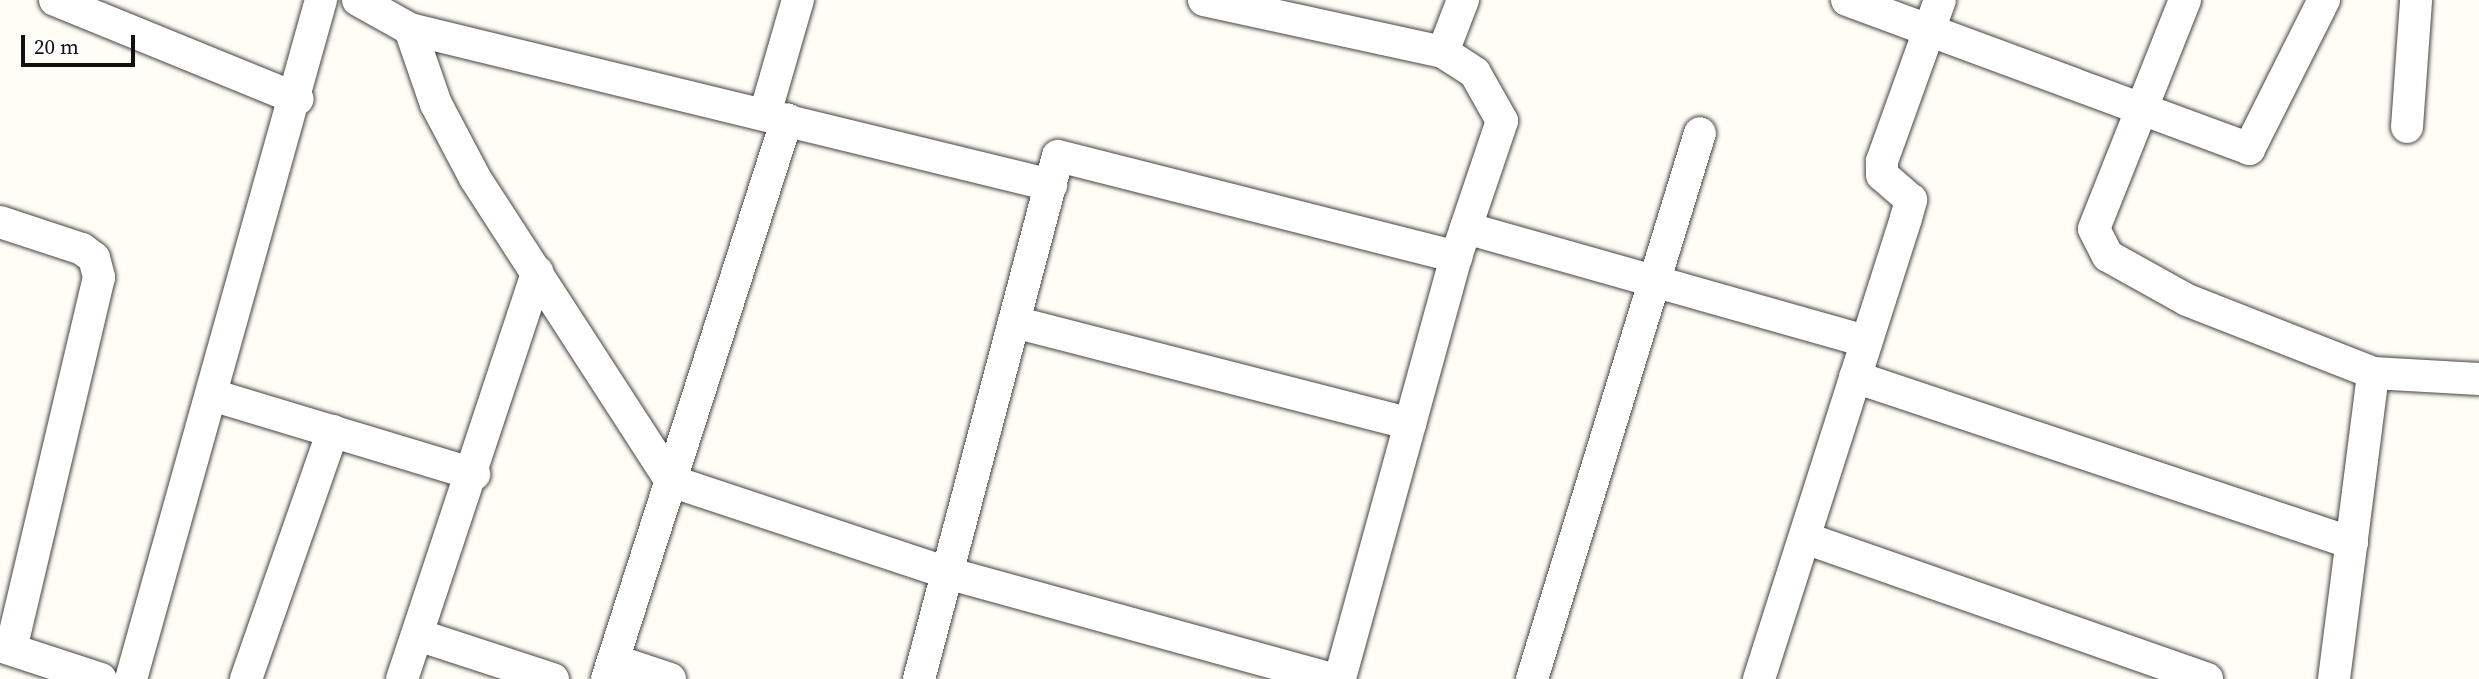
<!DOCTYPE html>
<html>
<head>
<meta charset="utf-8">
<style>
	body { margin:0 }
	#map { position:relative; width:2479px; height:679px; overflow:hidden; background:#fffdf5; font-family:"Source Serif 4",serif }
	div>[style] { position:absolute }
	.roads { filter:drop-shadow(0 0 2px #444) drop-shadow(0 0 2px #444) }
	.street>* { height:32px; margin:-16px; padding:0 16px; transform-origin:16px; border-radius:16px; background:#fff }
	span { translate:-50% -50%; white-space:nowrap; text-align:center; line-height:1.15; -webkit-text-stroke:7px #fff; paint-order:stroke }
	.scale { position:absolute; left:21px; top:35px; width:114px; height:32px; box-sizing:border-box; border:4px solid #111; border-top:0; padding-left:9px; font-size:21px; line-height:24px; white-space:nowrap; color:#111; -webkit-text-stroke:5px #fff; paint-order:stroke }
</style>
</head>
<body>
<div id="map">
	<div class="roads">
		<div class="street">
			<i style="left:55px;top:0;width:262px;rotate:22.2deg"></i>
			<i style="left:358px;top:0;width:60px;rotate:29.1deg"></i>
			<i style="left:410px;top:29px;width:660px;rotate:13.68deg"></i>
			<i style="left:1204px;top:0;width:245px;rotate:12.3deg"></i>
			<i style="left:1443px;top:52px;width:38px;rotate:33deg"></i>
			<i style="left:1475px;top:73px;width:55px;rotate:60.6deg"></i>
			<i style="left:1502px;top:121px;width:144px;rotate:108.7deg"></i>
			<i style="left:1456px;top:257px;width:438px;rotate:105.4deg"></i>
			<i style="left:1847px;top:0;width:429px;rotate:20.3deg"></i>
			<i style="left:2249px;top:149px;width:167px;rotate:-63.3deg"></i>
			<i style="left:2185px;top:0;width:246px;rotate:111.7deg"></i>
			<i style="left:2094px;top:229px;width:30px;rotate:63deg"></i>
			<i style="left:2108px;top:256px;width:90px;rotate:29.1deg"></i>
			<i style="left:2187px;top:300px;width:200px;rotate:21.4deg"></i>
			<i style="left:2373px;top:373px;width:106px;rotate:3.2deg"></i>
			<i style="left:410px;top:29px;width:79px;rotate:70.9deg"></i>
			<i style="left:436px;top:104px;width:84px;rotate:62.2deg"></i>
			<i style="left:475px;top:178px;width:361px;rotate:57.1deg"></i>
			<i style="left:671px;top:481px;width:291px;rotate:18.4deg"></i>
			<i style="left:947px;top:573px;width:398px;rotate:15.4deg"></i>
			<i style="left:1443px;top:52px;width:56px;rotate:-69deg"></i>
			<i style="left:765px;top:114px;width:119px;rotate:-73.9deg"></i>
			<i style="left:2407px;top:127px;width:127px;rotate:-85.9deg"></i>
			<i style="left:0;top:222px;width:86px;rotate:18.2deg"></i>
			<i style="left:82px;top:249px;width:15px;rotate:37deg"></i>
			<i style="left:94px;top:258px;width:20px;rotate:75deg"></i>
			<i style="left:99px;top:277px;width:382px;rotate:103.3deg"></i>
			<i style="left:1466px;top:228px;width:416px;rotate:15.8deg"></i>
			<i style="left:1014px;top:322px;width:409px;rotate:14.4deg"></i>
			<i style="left:1855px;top:377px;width:524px;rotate:18.47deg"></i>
			<i style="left:212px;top:395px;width:274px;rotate:16.8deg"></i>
			<i style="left:1805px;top:538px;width:426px;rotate:19.3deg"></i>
			<i style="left:418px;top:635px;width:142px;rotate:18.1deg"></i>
			<i style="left:0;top:646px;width:106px;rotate:18.1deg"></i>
			<i style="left:613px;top:660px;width:60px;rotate:18.4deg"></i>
			<i style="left:131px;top:679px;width:705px;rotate:-74.37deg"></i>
			<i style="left:246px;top:679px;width:263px;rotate:-70.7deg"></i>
			<i style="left:402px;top:679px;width:429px;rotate:-71.6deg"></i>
			<i style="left:607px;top:679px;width:588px;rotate:-72.18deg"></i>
			<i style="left:919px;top:679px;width:541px;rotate:-75.12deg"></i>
			<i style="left:1058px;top:156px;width:411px;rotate:14.2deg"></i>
			<i style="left:1532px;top:679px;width:571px;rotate:-72.9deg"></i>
			<i style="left:1759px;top:679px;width:484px;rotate:-72.3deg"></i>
			<i style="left:1906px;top:218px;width:19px;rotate:-74deg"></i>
			<i style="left:1911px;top:200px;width:38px;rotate:-139deg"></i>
			<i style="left:1882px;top:175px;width:14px;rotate:-90deg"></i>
			<i style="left:1882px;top:161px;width:171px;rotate:-70.2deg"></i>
			<i style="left:2334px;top:679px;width:308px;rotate:-82.7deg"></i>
		</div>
	</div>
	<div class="scale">20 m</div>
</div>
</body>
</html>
